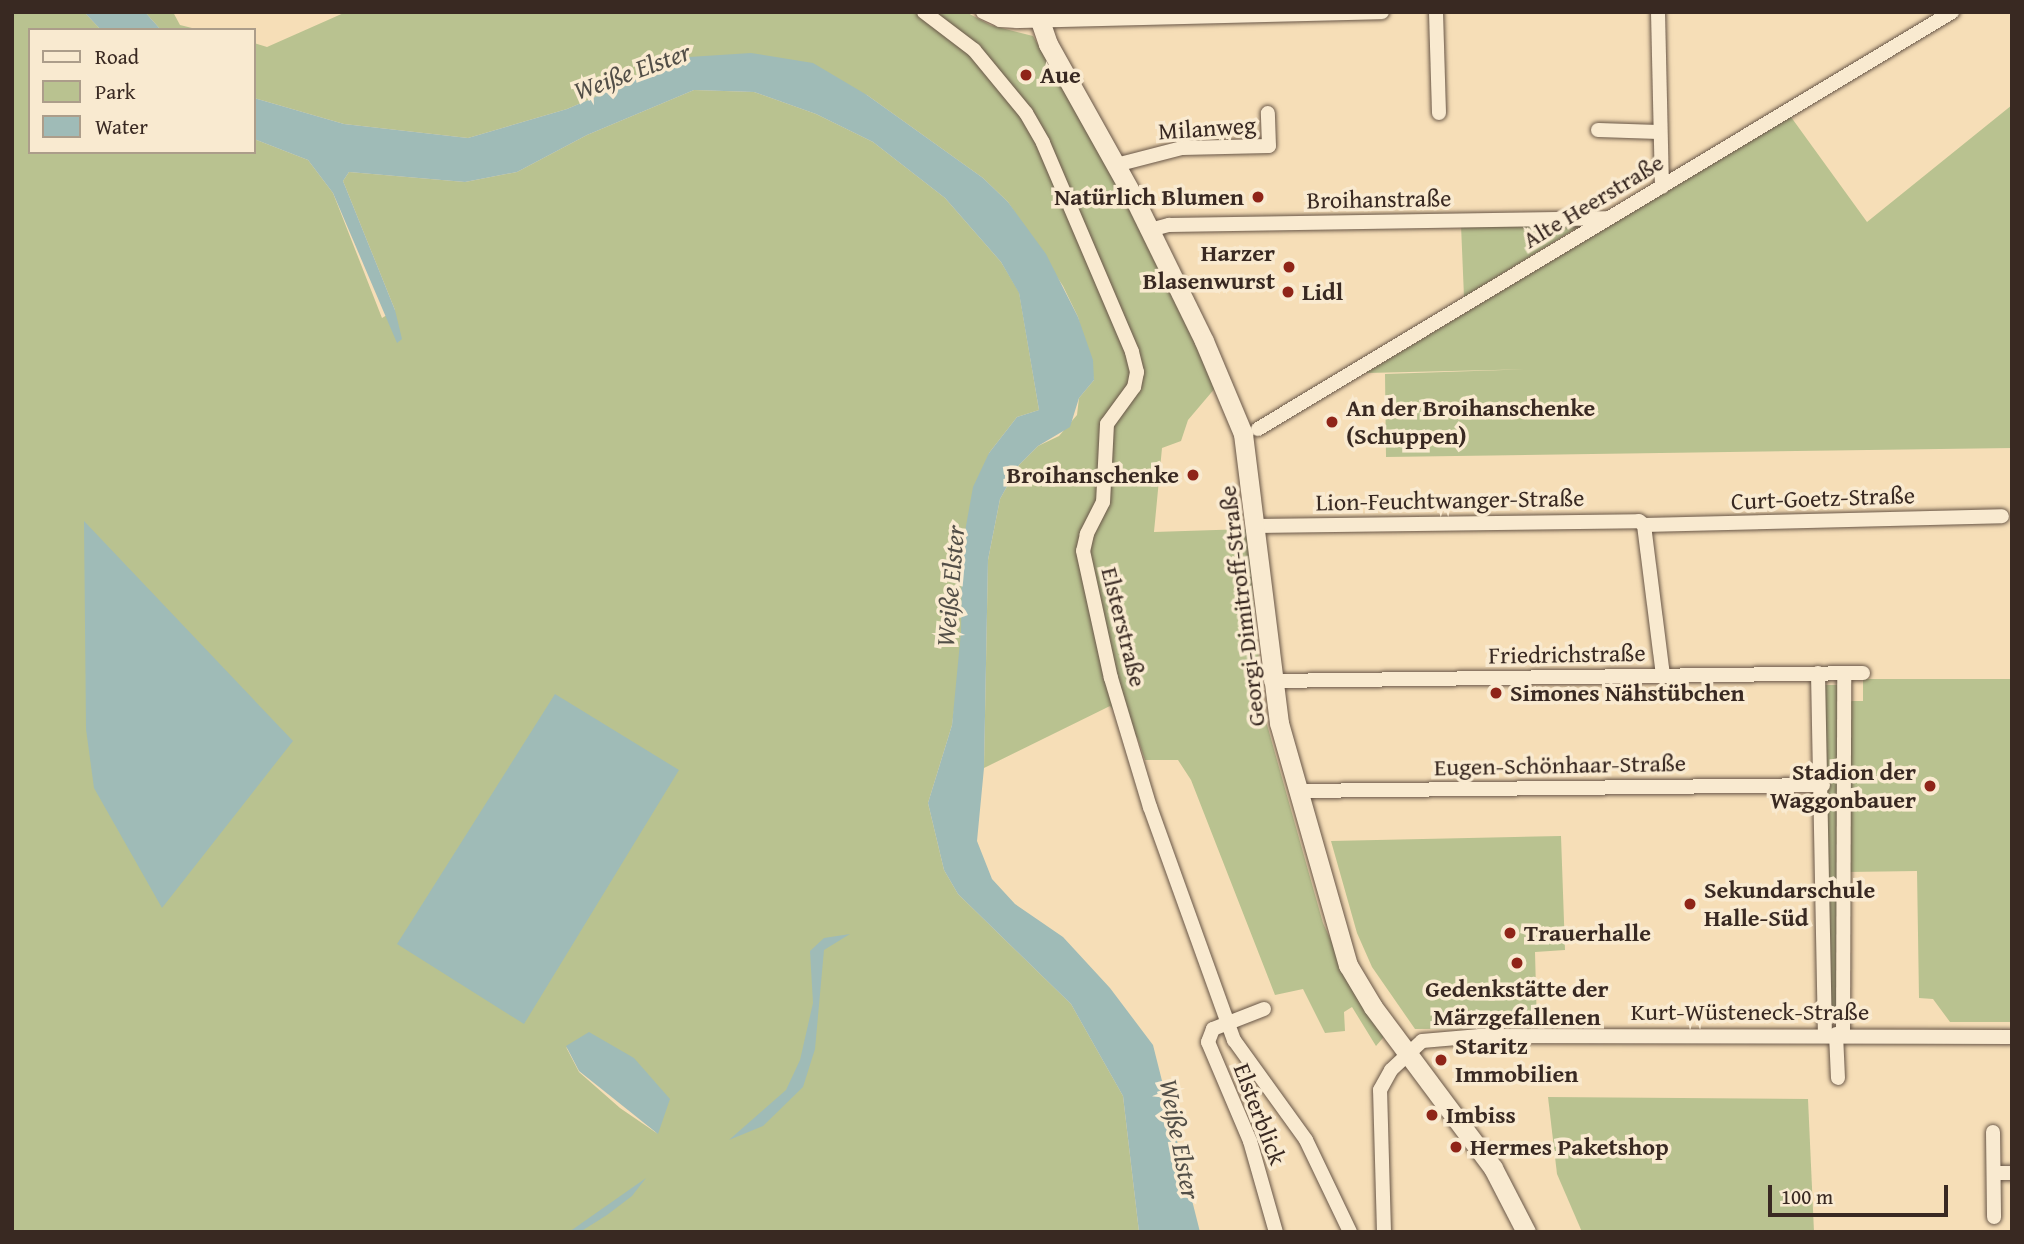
<!DOCTYPE html>
<html>
<head>
<meta charset="utf-8">
<style>
	body { margin:0 }
	#map { position:relative; width:2024px; height:1244px; overflow:hidden; background:#f6deb7; font-family:"Gentium Book Plus",serif }
	div>[style] { position:absolute }
	.green>* { inset:0; background:#b9c290 }
	.water>* { inset:0; background:#9fbbb7 }
	.roads { filter:drop-shadow(0 0 2px #685647) drop-shadow(0 0 2px #685647) }
	.street>* { height:14px; margin:-7px; padding:0 7px; transform-origin:7px; border-radius:7px; background:#f9ead0 }
	.secondary>* { height:19px; margin:-9.5px; padding:0 9.5px; transform-origin:9.5px; border-radius:9.5px; background:#f9ead0 }
	.dots>* { width:19px; height:19px; translate:-50% -50%; box-sizing:border-box; border:4px solid #f9ead0; border-radius:50% }
	span { translate:-50% -50%; white-space:nowrap; text-align:center; line-height:1.15; -webkit-text-stroke:7px #f9ead0; paint-order:stroke }
	.poi-label { font-size:24px; color:#392922; font-weight:700 }
	.left { translate:0 -50%; text-align:left }
	.right { translate:-100% -50%; text-align:right }
	.street-label { font-size:24px; color:#392922 }
	.water-label { font-size:26px; color:#524e47; font-style:italic }
	.frame { position:absolute; inset:0; border:14px solid #392922; pointer-events:none }
	.legend { position:absolute; left:28px; top:28px; width:228px; height:126px; box-sizing:border-box; background:#f9ead0; border:2px solid #ac9d8a; margin:0; padding:9px 12px; list-style:none; font-size:21px; color:#392922 }
	.legend li { display:flex; align-items:center; gap:14px; height:35px }
	.legend b { width:35px; border:2px solid #ac9d8a }
	.scale { position:absolute; left:1768px; top:1185px; width:180px; height:32px; box-sizing:border-box; border:4px solid #392922; border-top:0; padding-left:9px; font-size:21px; line-height:24px; white-space:nowrap; color:#392922; -webkit-text-stroke:5px #f9ead0; paint-order:stroke }
</style>
</head>
<body>
<div id="map">
	<div class="green">
		<i style="clip-path:polygon(evenodd,12px 12px,84px 12px,101px 30px,30px 30px,30px 152px,254px 152px,254px 139px,308px 160px,333px 193px,382px 318px,395px 310px,343px 181px,349px 172px,465px 182px,517px 172px,587px 135px,694px 90px,754px 92px,816px 114px,873px 142px,945px 198px,1001px 262px,1019px 292px,1039px 410px,1017px 417px,989px 453px,952px 725px,928px 803px,944px 870px,958px 894px,1071px 1004px,1123px 1096px,1139px 1232px,12px 1232px,12px 12px,566px 1047px,658px 1134px,620px 1108px,579px 1072px,566px 1047px)"></i>
		<i style="clip-path:polygon(145px 12px,173px 12px,180px 25px,200px 30px,161px 30px)"></i>
		<i style="clip-path:polygon(346px 12px,966px 12px,990px 25px,1033px 36px,1122px 193px,1216px 387px,1188px 420px,1181px 441px,1162px 448px,1154px 532px,1247px 529px,1264px 714px,1323px 923px,1343px 967px,1388px 1032px,1376px 1046px,1352px 1007px,1344px 1012px,1345px 1031px,1325px 1033px,1303px 989px,1275px 995px,1191px 780px,1178px 760px,1145px 760px,1138px 739px,1110px 706px,984px 768px,988px 560px,1000px 499px,1019px 465px,1038px 446px,1059px 436px,1077px 415px,1079px 398px,1094px 380px,1078px 317px,1063px 286px,1008px 202px,983px 178px,867px 95px,689px 57px,567px 109px,468px 138px,344px 124px,254px 98px,254px 43px,267px 47px)"></i>
		<i style="clip-path:polygon(2012px 105px,2012px 448px,1386px 457px,1385px 374px,1535px 369px,1366px 373px,1791px 117px,1867px 222px)"></i>
		<i style="clip-path:polygon(1461px 225px,1580px 226px,1464px 297px)"></i>
		<i style="clip-path:polygon(1863px 679px,2012px 679px,2012px 1022px,1950px 1022px,1933px 999px,1919px 998px,1917px 871px,1847px 872px,1850px 701px,1863px 701px)"></i>
		<i style="clip-path:polygon(1821px 685px,1843px 685px,1840px 1008px,1827px 1008px)"></i>
		<i style="clip-path:polygon(1561px 836px,1565px 950px,1535px 952px,1537px 1028px,1415px 1029px,1372px 967px,1357px 933px,1331px 841px)"></i>
		<i style="clip-path:polygon(1548px 1097px,1808px 1099px,1814px 1232px,1582px 1232px,1557px 1174px)"></i>
	</div>
	<div class="water">
		<i style="clip-path:polygon(84px 12px,145px 12px,161px 30px,101px 30px)"></i>
		<i style="clip-path:polygon(751px 53px,813px 63px,867px 95px,983px 178px,1008px 202px,1046px 254px,1078px 317px,1093px 360px,1094px 380px,1079px 398px,1070px 427px,1038px 446px,1019px 465px,1000px 499px,988px 560px,984px 768px,977px 841px,992px 879px,1015px 904px,1063px 937px,1110px 988px,1153px 1045px,1200px 1232px,1139px 1232px,1123px 1096px,1071px 1004px,958px 894px,944px 870px,928px 803px,952px 725px,961px 632px,962px 548px,973px 487px,989px 453px,1017px 417px,1039px 410px,1019px 293px,1001px 262px,945px 198px,873px 142px,816px 114px,754px 92px,694px 90px,587px 135px,517px 172px,465px 182px,349px 172px,343px 181px,395px 310px,402px 339px,397px 343px,333px 193px,308px 160px,254px 139px,254px 98px,344px 124px,468px 138px,567px 109px,689px 57px)"></i>
		<i style="clip-path:polygon(84px 521px,293px 741px,162px 908px,94px 788px,86px 729px)"></i>
		<i style="clip-path:polygon(555px 694px,679px 770px,524px 1024px,397px 944px)"></i>
		<i style="clip-path:polygon(850px 934px,824px 950px,815px 1049px,803px 1087px,763px 1126px,729px 1140px,786px 1090px,800px 1060px,813px 1003px,810px 951px,824px 938px)"></i>
		<i style="clip-path:polygon(589px 1032px,634px 1058px,670px 1099px,658px 1134px,579px 1071px,566px 1046px)"></i>
		<i style="clip-path:polygon(646px 1178px,632px 1196px,607px 1215px,580px 1232px,569px 1232px)"></i>
	</div>
	<div class="roads">
		<div class="street">
			<i style="left:924px;top:12px;width:63px;rotate:37.2deg"></i>
			<i style="left:974px;top:50px;width:82px;rotate:50.5deg"></i>
			<i style="left:1026px;top:113px;width:34px;rotate:60deg"></i>
			<i style="left:1043px;top:143px;width:227px;rotate:66.9deg"></i>
			<i style="left:1132px;top:352px;width:21px;rotate:76deg"></i>
			<i style="left:1137px;top:372px;width:15px;rotate:101deg"></i>
			<i style="left:1134px;top:387px;width:46px;rotate:126.1deg"></i>
			<i style="left:1107px;top:424px;width:78px;rotate:92.9deg"></i>
			<i style="left:1103px;top:502px;width:36px;rotate:117deg"></i>
			<i style="left:1087px;top:534px;width:17px;rotate:103deg"></i>
			<i style="left:1083px;top:551px;width:130px;rotate:77.6deg"></i>
			<i style="left:1111px;top:678px;width:135px;rotate:73.2deg"></i>
			<i style="left:1150px;top:807px;width:248px;rotate:70.2deg"></i>
			<i style="left:1234px;top:1040px;width:123px;rotate:54.2deg"></i>
			<i style="left:1306px;top:1140px;width:102px;rotate:64.4deg"></i>
			<i style="left:983px;top:12px;width:19px;rotate:25deg"></i>
			<i style="left:1000px;top:20px;width:17px;rotate:3deg"></i>
			<i style="left:1017px;top:21px;width:365px;rotate:-1.4deg"></i>
			<i style="left:1436px;top:12px;width:101px;rotate:88.3deg"></i>
			<i style="left:1658px;top:12px;width:175px;rotate:88.7deg"></i>
			<i style="left:1598px;top:130px;width:61px;rotate:1.9deg"></i>
			<i style="left:1116px;top:165px;width:68px;rotate:-14.4deg"></i>
			<i style="left:1182px;top:148px;width:87px;rotate:-1.3deg"></i>
			<i style="left:1269px;top:146px;width:33px;rotate:-92deg"></i>
			<i style="left:1150px;top:230px;width:20px;rotate:-15deg"></i>
			<i style="left:1169px;top:225px;width:437px;rotate:-0.9deg"></i>
			<i style="left:1258px;top:429px;width:810px;rotate:-31deg"></i>
			<i style="left:1644px;top:525px;width:151px;rotate:82.8deg"></i>
			<i style="left:1255px;top:526px;width:384px;rotate:-0.7deg"></i>
			<i style="left:1639px;top:521px;width:6px;rotate:39deg"></i>
			<i style="left:1644px;top:525px;width:358px;rotate:-1.4deg"></i>
			<i style="left:1818px;top:673px;width:361px;rotate:88.9deg"></i>
			<i style="left:1271px;top:681px;width:592px;rotate:-0.77deg"></i>
			<i style="left:1297px;top:791px;width:526px;rotate:-0.65deg"></i>
			<i style="left:1264px;top:1009px;width:55px;rotate:158.6deg"></i>
			<i style="left:1213px;top:1029px;width:14px;rotate:111deg"></i>
			<i style="left:1208px;top:1042px;width:108px;rotate:67deg"></i>
			<i style="left:1250px;top:1141px;width:95px;rotate:74.1deg"></i>
			<i style="left:1836px;top:1034px;width:44px;rotate:87.4deg"></i>
			<i style="left:1843px;top:1034px;width:361px;rotate:-89.8deg"></i>
			<i style="left:1993px;top:1132px;width:85px;rotate:89.3deg"></i>
			<i style="left:1994px;top:1173px;width:18px"></i>
			<i style="left:1384px;top:1232px;width:142px;rotate:-91.6deg"></i>
			<i style="left:1380px;top:1090px;width:23px;rotate:-61deg"></i>
			<i style="left:1391px;top:1070px;width:42px;rotate:-43.1deg"></i>
			<i style="left:1422px;top:1041px;width:58px;rotate:-4.9deg"></i>
			<i style="left:1480px;top:1036px;width:532px;rotate:0.11deg"></i>
		</div>
		<div class="secondary">
			<i style="left:1037px;top:12px;width:34px;rotate:71deg"></i>
			<i style="left:1048px;top:44px;width:174px;rotate:60.8deg"></i>
			<i style="left:1133px;top:196px;width:161px;rotate:63.9deg"></i>
			<i style="left:1204px;top:341px;width:101px;rotate:67.2deg"></i>
			<i style="left:1243px;top:434px;width:291px;rotate:82.9deg"></i>
			<i style="left:1279px;top:723px;width:252px;rotate:74.1deg"></i>
			<i style="left:1348px;top:965px;width:49px;rotate:59.2deg"></i>
			<i style="left:1373px;top:1007px;width:201px;rotate:53.3deg"></i>
			<i style="left:1493px;top:1168px;width:72px;rotate:62.7deg"></i>
		</div>
	</div>
	<div class="dots">
		<i style="left:1026px;top:75px;background:#8f2418"></i>
		<i style="left:1258px;top:197px;background:#8f2418"></i>
		<i style="left:1289px;top:267px;background:#8f2418"></i>
		<i style="left:1288px;top:292px;background:#8f2418"></i>
		<i style="left:1332px;top:422px;background:#8f2418"></i>
		<i style="left:1193px;top:475px;background:#8f2418"></i>
		<i style="left:1496px;top:693px;background:#8f2418"></i>
		<i style="left:1930px;top:786px;background:#8f2418"></i>
		<i style="left:1690px;top:904px;background:#8f2418"></i>
		<i style="left:1510px;top:933px;background:#8f2418"></i>
		<i style="left:1517px;top:963px;background:#8f2418"></i>
		<i style="left:1441px;top:1060px;background:#8f2418"></i>
		<i style="left:1432px;top:1115px;background:#8f2418"></i>
		<i style="left:1456px;top:1147px;background:#8f2418"></i>
	</div>
	<div class="poi-label">
		<span class="left" style="left:1040px;top:75px">Aue</span>
		<span class="right" style="left:1244px;top:197px">Natürlich Blumen</span>
		<span class="right" style="left:1275px;top:267px">Harzer<br>Blasenwurst</span>
		<span class="left" style="left:1302px;top:292px">Lidl</span>
		<span class="left" style="left:1346px;top:422px">An der Broihanschenke<br>(Schuppen)</span>
		<span class="right" style="left:1179px;top:475px">Broihanschenke</span>
		<span class="left" style="left:1510px;top:693px">Simones Nähstübchen</span>
		<span class="right" style="left:1916px;top:786px">Stadion der<br>Waggonbauer</span>
		<span class="left" style="left:1704px;top:904px">Sekundarschule<br>Halle-Süd</span>
		<span class="left" style="left:1524px;top:933px">Trauerhalle</span>
		<span style="left:1517px;top:1003px">Gedenkstätte der<br>Märzgefallenen</span>
		<span class="left" style="left:1455px;top:1060px">Staritz<br>Immobilien</span>
		<span class="left" style="left:1446px;top:1115px">Imbiss</span>
		<span class="left" style="left:1470px;top:1147px">Hermes Paketshop</span>
	</div>
	<div class="street-label">
		<span style="left:1207px;top:128px;rotate:-4deg">Milanweg</span>
		<span style="left:1379px;top:199px;rotate:-1deg">Broihanstraße</span>
		<span style="left:1593px;top:201px;rotate:-31deg">Alte Heerstraße</span>
		<span style="left:1823px;top:498px;rotate:-2deg">Curt-Goetz-Straße</span>
		<span style="left:1450px;top:500px;rotate:-1deg">Lion-Feuchtwanger-Straße</span>
		<span style="left:1242px;top:606px;rotate:-97deg">Georgi-Dimitroff-Straße</span>
		<span style="left:1124px;top:627px;rotate:76deg">Elsterstraße</span>
		<span style="left:1567px;top:654px;rotate:-1deg">Friedrichstraße</span>
		<span style="left:1560px;top:765px;rotate:-1deg">Eugen-Schönhaar-Straße</span>
		<span style="left:1750px;top:1012px">Kurt-Wüsteneck-Straße</span>
		<span style="left:1260px;top:1114px;rotate:69deg">Elsterblick</span>
	</div>
	<div class="water-label">
		<span style="left:632px;top:71px;rotate:-20deg">Weiße Elster</span>
		<span style="left:950px;top:586px;rotate:-85deg">Weiße Elster</span>
		<span style="left:1180px;top:1139px;rotate:79deg">Weiße Elster</span>
	</div>
	<div class="frame"></div>
	<ul class="legend">
	<li><b style="height:9px;background:#f9ead0"></b>Road</li>
	<li><b style="height:19px;background:#b9c290"></b>Park</li>
	<li><b style="height:19px;background:#9fbbb7"></b>Water</li>
	</ul>
	<div class="scale">100 m</div>
</div>
</body>
</html>
